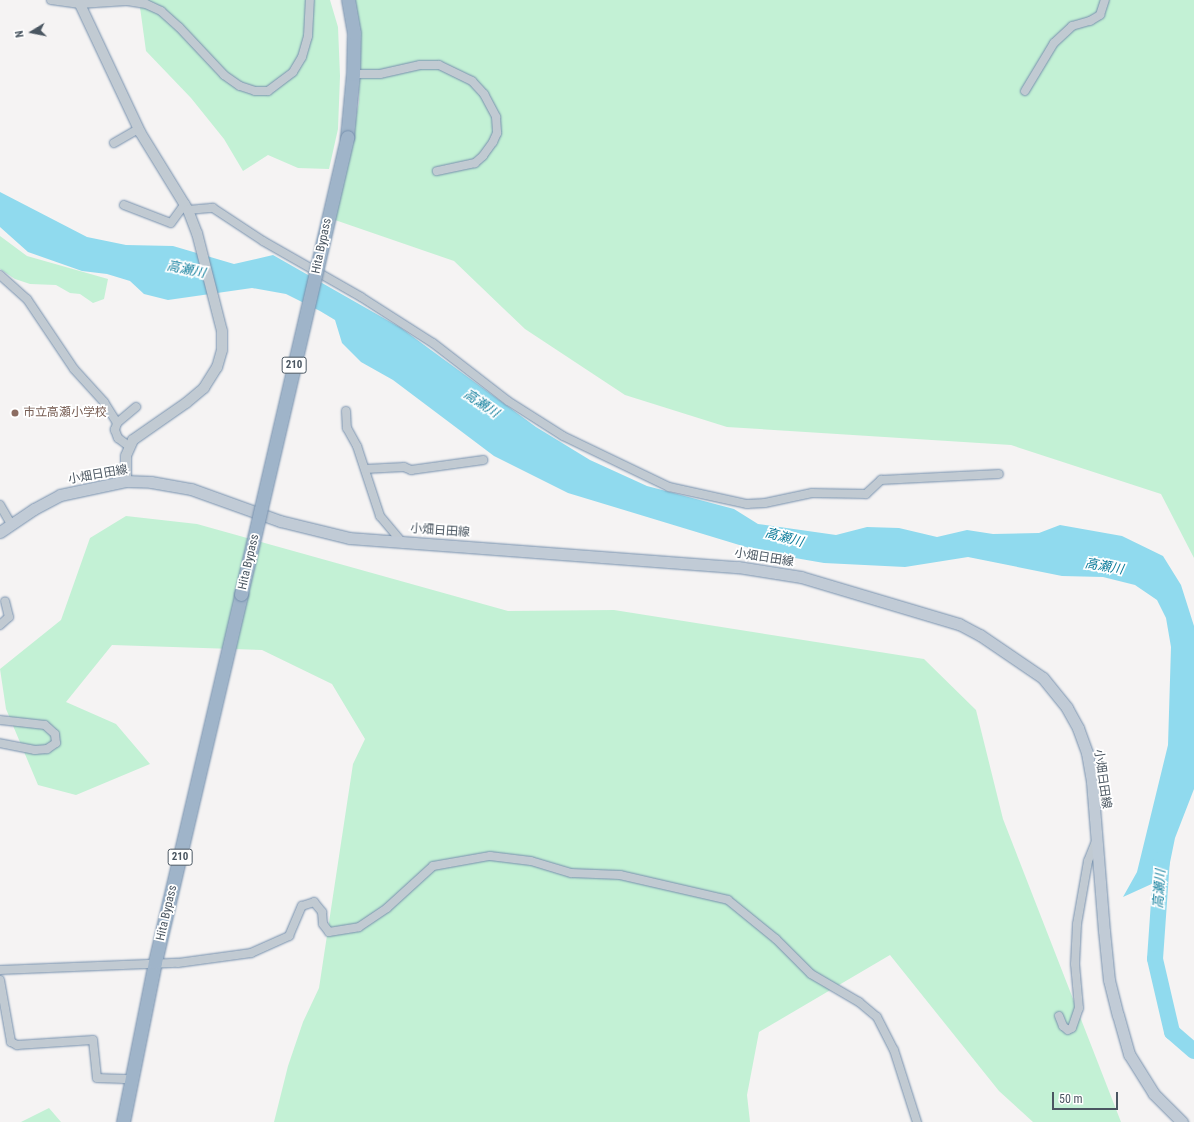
<!DOCTYPE html>
<html>
<head>
<meta charset="utf-8">
<style>
	body { margin:0 }
	#map { position:relative; width:1194px; height:1122px; overflow:hidden; background:#f5f3f3; font-family:"Roboto Condensed","Noto Sans JP",sans-serif }
	div>[style] { position:absolute }
	.green>* { inset:0; background:#c3f1d5 }
	.water>* { inset:0; background:#90daee }
	.river>* { height:16px; margin:-8px; padding:0 8px; transform-origin:8px; border-radius:8px; background:#90daee }
	.roads { filter:drop-shadow(0 0 1px #7690ad) drop-shadow(0 0 1px #7690ad) }
	.minor>* { height:8px; margin:-4px; padding:0 4px; transform-origin:4px; border-radius:4px; background:#c1cad2 }
	.tertiary>* { height:10px; margin:-5px; padding:0 5px; transform-origin:5px; border-radius:5px; background:#c1cad2 }
	.secondary>* { height:11px; margin:-5.5px; padding:0 5.5px; transform-origin:5.5px; border-radius:5.5px; background:#c1cbd6 }
	.trunk>* { height:13px; margin:-6.5px; padding:0 6.5px; transform-origin:6.5px; border-radius:6.5px; background:#9fb4c9 }
	.bridges { filter:drop-shadow(0 0 1px #7690ad) drop-shadow(0 0 1px #7690ad) }
	.trunk-bridge>* { height:13px; margin:-6.5px; padding:0 6.5px; transform-origin:6.5px; border-radius:6.5px; background:#9fb4c9 }
	.dots>* { width:11px; height:11px; translate:-50% -50%; box-sizing:border-box; border:2px solid #fff; border-radius:50% }
	span { translate:-50% -50%; white-space:nowrap; text-align:center; line-height:1.15; -webkit-text-stroke:3.5px #fff; paint-order:stroke }
	.shield-label span { padding:1px 3px; background:#fff; border:1px solid; border-radius:3px; -webkit-text-stroke-width:0 }
	.shield-label { font-size:11px; color:#4a5661; font-weight:700 }
	.street-label { font-size:12px; color:#4a5661 }
	.education-label { font-size:12px; color:#785e54 }
	.left { translate:0 -50%; text-align:left }
	.water-label { font-size:13px; color:#0c7c9b; font-style:italic }
	.north { position:absolute; left:12px; top:12px; width:40px; height:40px; -webkit-text-stroke:3px #fff; paint-order:stroke; rotate:260deg; font-size:11px; font-weight:700; line-height:16px; text-align:center; color:#4a5661 }
	.north::after { content:''; display:block; margin:auto; width:14px; height:18px; background:#4a5661; clip-path:polygon(50% 0,100% 100%,50% 72%,0 100%) }
	.scale { position:absolute; left:1052px; top:1092px; width:66px; height:18px; box-sizing:border-box; border:2px solid #4a5661; border-top:0; padding-left:5px; font-size:12px; line-height:14px; white-space:nowrap; color:#4a5661; -webkit-text-stroke:3px #fff; paint-order:stroke }
</style>
</head>
<body>
<div id="map">
	<div class="green">
		<i style="clip-path:polygon(139px 0,330px 0,338px 27px,340px 76px,338px 129px,329px 169px,298px 168px,268px 155px,243px 171px,224px 139px,191px 98px,146px 51px)"></i>
		<i style="clip-path:polygon(354px 0,1194px 0,1194px 558px,1161px 494px,1011px 445px,727px 427px,625px 395px,525px 329px,454px 261px,335px 220px,359px 102px,360px 37px)"></i>
		<i style="clip-path:polygon(0 236px,27px 256px,108px 279px,104px 299px,93px 303px,80px 294px,70px 293px,56px 285px,30px 284px,15px 279px,0 269px)"></i>
		<i style="clip-path:polygon(126px 516px,197px 524px,508px 611px,614px 610px,924px 659px,976px 710px,1003px 819px,1121px 1122px,1033px 1122px,999px 1091px,890px 955px,759px 1032px,747px 1095px,750px 1122px,274px 1122px,288px 1066px,303px 1022px,319px 988px,353px 764px,365px 739px,332px 684px,262px 650px,112px 645px,66px 702px,116px 724px,150px 764px,76px 795px,38px 785px,6px 709px,0 669px,61px 620px,90px 538px)"></i>
		<i style="clip-path:polygon(49px 1108px,61px 1122px,21px 1122px)"></i>
	</div>
	<div class="water">
		<i style="clip-path:polygon(0 192px,87px 237px,126px 245px,173px 246px,234px 264px,273px 255px,401px 328px,536px 427px,590px 460px,647px 486px,734px 509px,758px 524px,836px 535px,867px 527px,899px 528px,937px 537px,967px 530px,993px 534px,1039px 533px,1060px 525px,1122px 536px,1163px 556px,1181px 585px,1194px 626px,1194px 789px,1175px 838px,1167px 877px,1123px 897px,1137px 872px,1168px 745px,1171px 647px,1166px 618px,1157px 600px,1135px 585px,1103px 577px,1062px 576px,968px 557px,905px 567px,824px 563px,766px 553px,568px 493px,494px 456px,393px 380px,361px 362px,342px 343px,335px 320px,320px 311px,286px 294px,252px 288px,168px 300px,144px 294px,130px 281px,107px 274px,82px 271px,28px 252px,0 227px)"></i>
	</div>
	<div class="river">
		<i style="left:1162px;top:859px;width:100px;rotate:94deg"></i>
		<i style="left:1155px;top:959px;width:75px;rotate:76.9deg"></i>
		<i style="left:1172px;top:1032px;width:29px;rotate:41deg"></i>
	</div>
	<div class="roads">
		<div class="minor">
			<i style="left:51px;top:0;width:29px;rotate:8deg"></i>
			<i style="left:80px;top:4px;width:47px;rotate:-3.7deg"></i>
			<i style="left:127px;top:1px;width:19px;rotate:9deg"></i>
			<i style="left:146px;top:4px;width:17px;rotate:25deg"></i>
			<i style="left:161px;top:11px;width:24px;rotate:42deg"></i>
			<i style="left:179px;top:27px;width:66px;rotate:46.8deg"></i>
			<i style="left:224px;top:75px;width:19px;rotate:35deg"></i>
			<i style="left:240px;top:86px;width:16px;rotate:18deg"></i>
			<i style="left:255px;top:91px;width:13px"></i>
			<i style="left:268px;top:91px;width:31px;rotate:-37deg"></i>
			<i style="left:293px;top:72px;width:17px;rotate:-59deg"></i>
			<i style="left:302px;top:57px;width:22px;rotate:-74deg"></i>
			<i style="left:308px;top:36px;width:36px;rotate:-87deg"></i>
			<i style="left:353px;top:74px;width:27px"></i>
			<i style="left:380px;top:74px;width:41px;rotate:-12.7deg"></i>
			<i style="left:420px;top:65px;width:19px"></i>
			<i style="left:439px;top:65px;width:37px;rotate:26deg"></i>
			<i style="left:472px;top:81px;width:18px;rotate:47deg"></i>
			<i style="left:484px;top:94px;width:26px;rotate:62deg"></i>
			<i style="left:496px;top:117px;width:16px;rotate:86deg"></i>
			<i style="left:497px;top:133px;width:10px;rotate:114deg"></i>
			<i style="left:493px;top:142px;width:17px;rotate:126deg"></i>
			<i style="left:483px;top:156px;width:11px;rotate:139deg"></i>
			<i style="left:475px;top:163px;width:39px;rotate:168deg"></i>
			<i style="left:1025px;top:91px;width:56px;rotate:-58.9deg"></i>
			<i style="left:1054px;top:43px;width:25px;rotate:-43deg"></i>
			<i style="left:1072px;top:26px;width:19px;rotate:-16deg"></i>
			<i style="left:1090px;top:21px;width:12px;rotate:-31deg"></i>
			<i style="left:1100px;top:15px;width:16px;rotate:-72deg"></i>
			<i style="left:114px;top:143px;width:28px;rotate:-30deg"></i>
			<i style="left:124px;top:205px;width:50px;rotate:21deg"></i>
			<i style="left:171px;top:223px;width:24px;rotate:-54deg"></i>
			<i style="left:188px;top:210px;width:25px;rotate:-5deg"></i>
			<i style="left:213px;top:208px;width:60px;rotate:33.4deg"></i>
			<i style="left:263px;top:241px;width:113px;rotate:29.7deg"></i>
			<i style="left:361px;top:297px;width:85px;rotate:32.6deg"></i>
			<i style="left:433px;top:343px;width:95px;rotate:37.7deg"></i>
			<i style="left:508px;top:401px;width:65px;rotate:32.5deg"></i>
			<i style="left:563px;top:436px;width:118px;rotate:25.7deg"></i>
			<i style="left:669px;top:487px;width:80px;rotate:12.3deg"></i>
			<i style="left:747px;top:504px;width:18px;rotate:-3deg"></i>
			<i style="left:765px;top:503px;width:48px;rotate:-12deg"></i>
			<i style="left:812px;top:493px;width:54px;rotate:1.1deg"></i>
			<i style="left:866px;top:494px;width:21px;rotate:-43deg"></i>
			<i style="left:881px;top:480px;width:118px;rotate:-2.9deg"></i>
			<i style="left:0;top:275px;width:36px;rotate:42deg"></i>
			<i style="left:27px;top:299px;width:84px;rotate:56.1deg"></i>
			<i style="left:74px;top:369px;width:45px;rotate:47.7deg"></i>
			<i style="left:104px;top:402px;width:25px;rotate:58deg"></i>
			<i style="left:346px;top:411px;width:17px;rotate:87deg"></i>
			<i style="left:347px;top:428px;width:21px;rotate:61deg"></i>
			<i style="left:357px;top:446px;width:74px;rotate:71.8deg"></i>
			<i style="left:380px;top:516px;width:33px;rotate:50deg"></i>
			<i style="left:130px;top:447px;width:15px;rotate:-143deg"></i>
			<i style="left:118px;top:438px;width:9px;rotate:-111deg"></i>
			<i style="left:115px;top:430px;width:7px;rotate:-74deg"></i>
			<i style="left:117px;top:423px;width:25px;rotate:-40deg"></i>
			<i style="left:365px;top:469px;width:39px;rotate:-3deg"></i>
			<i style="left:404px;top:467px;width:8px;rotate:23deg"></i>
			<i style="left:411px;top:470px;width:73px;rotate:-7.9deg"></i>
			<i style="left:0;top:505px;width:22px;rotate:60deg"></i>
			<i style="left:0;top:625px;width:12px;rotate:-42deg"></i>
			<i style="left:9px;top:617px;width:16px;rotate:-104deg"></i>
			<i style="left:0;top:720px;width:45px;rotate:6.3deg"></i>
			<i style="left:45px;top:725px;width:13px;rotate:42deg"></i>
			<i style="left:55px;top:734px;width:9px;rotate:84deg"></i>
			<i style="left:56px;top:743px;width:11px;rotate:146deg"></i>
			<i style="left:47px;top:749px;width:12px;rotate:175deg"></i>
			<i style="left:35px;top:750px;width:36px;rotate:-169deg"></i>
			<i style="left:0;top:970px;width:178px;rotate:-2.3deg"></i>
			<i style="left:178px;top:963px;width:74px;rotate:-7.8deg"></i>
			<i style="left:251px;top:953px;width:42px;rotate:-24.1deg"></i>
			<i style="left:289px;top:936px;width:33px;rotate:-67deg"></i>
			<i style="left:302px;top:906px;width:13px;rotate:-18deg"></i>
			<i style="left:314px;top:902px;width:13px;rotate:51deg"></i>
			<i style="left:322px;top:912px;width:12px;rotate:85deg"></i>
			<i style="left:323px;top:924px;width:10px;rotate:53deg"></i>
			<i style="left:329px;top:932px;width:30px;rotate:-9deg"></i>
			<i style="left:359px;top:927px;width:34px;rotate:-34deg"></i>
			<i style="left:387px;top:908px;width:62px;rotate:-42.4deg"></i>
			<i style="left:433px;top:866px;width:58px;rotate:-10deg"></i>
			<i style="left:490px;top:856px;width:41px;rotate:7deg"></i>
			<i style="left:531px;top:861px;width:42px;rotate:16.7deg"></i>
			<i style="left:571px;top:873px;width:49px;rotate:2.3deg"></i>
			<i style="left:620px;top:875px;width:111px;rotate:13deg"></i>
			<i style="left:728px;top:900px;width:62px;rotate:39.1deg"></i>
			<i style="left:776px;top:939px;width:49px;rotate:45deg"></i>
			<i style="left:811px;top:974px;width:56px;rotate:30.3deg"></i>
			<i style="left:859px;top:1002px;width:23px;rotate:40deg"></i>
			<i style="left:877px;top:1017px;width:37px;rotate:63deg"></i>
			<i style="left:894px;top:1050px;width:76px;rotate:72.3deg"></i>
			<i style="left:0;top:980px;width:63px;rotate:79.9deg"></i>
			<i style="left:11px;top:1042px;width:7px;rotate:27deg"></i>
			<i style="left:17px;top:1045px;width:76px;rotate:-3.8deg"></i>
			<i style="left:93px;top:1040px;width:38px;rotate:84deg"></i>
			<i style="left:97px;top:1078px;width:34px;rotate:2deg"></i>
			<i style="left:1059px;top:1016px;width:11px;rotate:68deg"></i>
			<i style="left:1063px;top:1026px;width:6px;rotate:39deg"></i>
			<i style="left:1068px;top:1030px;width:4px;rotate:-27deg"></i>
			<i style="left:1072px;top:1028px;width:21px;rotate:-71deg"></i>
			<i style="left:1079px;top:1008px;width:44px;rotate:-95.2deg"></i>
			<i style="left:1075px;top:964px;width:40px;rotate:-87.1deg"></i>
			<i style="left:1077px;top:924px;width:64px;rotate:-80.1deg"></i>
			<i style="left:1088px;top:861px;width:22px;rotate:-68deg"></i>
		</div>
		<div class="tertiary">
			<i style="left:78px;top:0;width:146px;rotate:64.8deg"></i>
			<i style="left:140px;top:132px;width:92px;rotate:58.4deg"></i>
			<i style="left:188px;top:210px;width:25px;rotate:69deg"></i>
			<i style="left:197px;top:233px;width:101px;rotate:75.7deg"></i>
			<i style="left:222px;top:331px;width:19px;rotate:90deg"></i>
			<i style="left:222px;top:350px;width:18px;rotate:106deg"></i>
			<i style="left:217px;top:367px;width:25px;rotate:122deg"></i>
			<i style="left:204px;top:388px;width:23px;rotate:140deg"></i>
			<i style="left:186px;top:403px;width:65px;rotate:145.1deg"></i>
			<i style="left:133px;top:440px;width:17px;rotate:114deg"></i>
			<i style="left:126px;top:456px;width:25px;rotate:90deg"></i>
		</div>
		<div class="secondary">
			<i style="left:0;top:532px;width:41px;rotate:-34.1deg"></i>
			<i style="left:34px;top:509px;width:30px;rotate:-28deg"></i>
			<i style="left:60px;top:495px;width:67px;rotate:-12deg"></i>
			<i style="left:126px;top:481px;width:25px;rotate:2deg"></i>
			<i style="left:151px;top:482px;width:41px;rotate:9.9deg"></i>
			<i style="left:191px;top:489px;width:95px;rotate:19.8deg"></i>
			<i style="left:280px;top:521px;width:71px;rotate:13.8deg"></i>
			<i style="left:349px;top:538px;width:390px;rotate:4.3deg"></i>
			<i style="left:738px;top:567px;width:64px;rotate:9deg"></i>
			<i style="left:801px;top:577px;width:165px;rotate:16.6deg"></i>
			<i style="left:959px;top:624px;width:24px;rotate:28deg"></i>
			<i style="left:980px;top:635px;width:76px;rotate:34.3deg"></i>
			<i style="left:1043px;top:678px;width:38px;rotate:51deg"></i>
			<i style="left:1067px;top:708px;width:23px;rotate:61deg"></i>
			<i style="left:1078px;top:728px;width:27px;rotate:70deg"></i>
			<i style="left:1087px;top:753px;width:29px;rotate:80deg"></i>
			<i style="left:1092px;top:782px;width:149px;rotate:85.4deg"></i>
			<i style="left:1104px;top:931px;width:49px;rotate:84.2deg"></i>
			<i style="left:1109px;top:980px;width:36px;rotate:76deg"></i>
			<i style="left:1118px;top:1015px;width:41px;rotate:74.2deg"></i>
			<i style="left:1129px;top:1054px;width:47px;rotate:58deg"></i>
			<i style="left:1154px;top:1094px;width:40px;rotate:45deg"></i>
		</div>
		<div class="trunk">
			<i style="left:347px;top:137px;width:63px;rotate:-84.6deg"></i>
			<i style="left:353px;top:74px;width:41px;rotate:-88.6deg"></i>
			<i style="left:354px;top:33px;width:34px;rotate:-100deg"></i>
			<i style="left:123px;top:1122px;width:163px;rotate:-78.7deg"></i>
			<i style="left:155px;top:962px;width:378px;rotate:-76.8deg"></i>
		</div>
	</div>
	<div class="bridges">
		<div class="trunk-bridge">
			<i style="left:241px;top:594px;width:469px;rotate:-76.9deg"></i>
		</div>
	</div>
	<div class="dots">
		<i style="left:15px;top:413px;background:#8d6e63"></i>
	</div>
	<div class="shield-label">
		<span style="left:294px;top:365px">210</span>
		<span style="left:180px;top:857px">210</span>
	</div>
	<div class="street-label">
		<span style="left:322px;top:246px;rotate:-78deg">Hita Bypass</span>
		<span style="left:98px;top:475px;rotate:-10deg">小畑日田線</span>
		<span style="left:440px;top:531px;rotate:4deg">小畑日田線</span>
		<span style="left:764px;top:558px;rotate:9deg">小畑日田線</span>
		<span style="left:249px;top:562px;rotate:-77deg">Hita Bypass</span>
		<span style="left:1102px;top:779px;rotate:82deg">小畑日田線</span>
		<span style="left:167px;top:913px;rotate:-77deg">Hita Bypass</span>
	</div>
	<div class="education-label">
		<span class="left" style="left:23px;top:413px">市立高瀬小学校</span>
	</div>
	<div class="water-label">
		<span style="left:186px;top:270px;rotate:12deg">高瀬川</span>
		<span style="left:481px;top:404px;rotate:34deg">高瀬川</span>
		<span style="left:784px;top:538px;rotate:15deg">高瀬川</span>
		<span style="left:1104px;top:567px;rotate:10deg">高瀬川</span>
		<span style="left:1160px;top:889px;rotate:-86deg">高瀬川</span>
	</div>
	<div class="north">N</div>
	<div class="scale">50 m</div>
</div>
</body>
</html>
